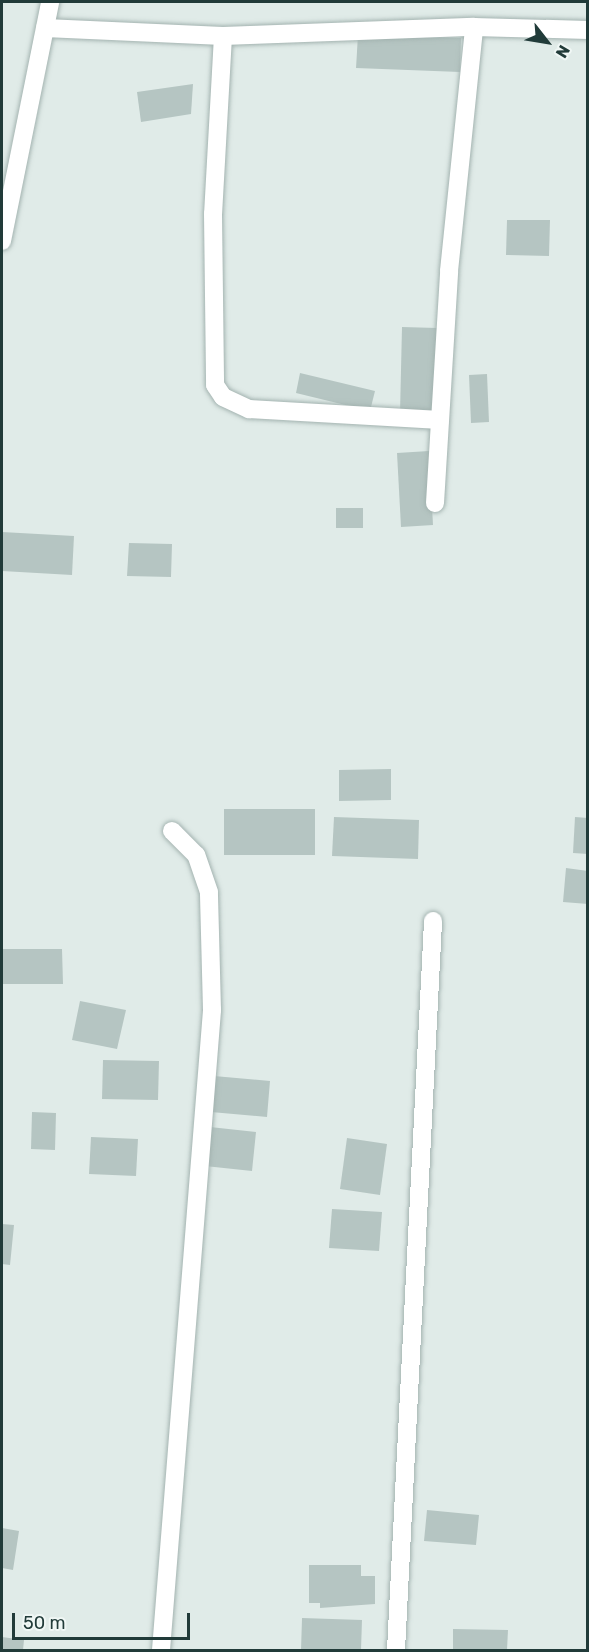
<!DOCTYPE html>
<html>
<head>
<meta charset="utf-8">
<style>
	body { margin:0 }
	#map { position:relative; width:589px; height:1652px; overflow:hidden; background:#e0ebe8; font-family:Rubik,sans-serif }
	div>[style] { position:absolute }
	.building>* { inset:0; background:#b5c5c2 }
	.roads { filter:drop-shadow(0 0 2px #a3b3b0) drop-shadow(0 0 2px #a3b3b0) }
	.minor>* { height:18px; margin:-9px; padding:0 9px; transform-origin:9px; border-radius:9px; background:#fff }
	span { translate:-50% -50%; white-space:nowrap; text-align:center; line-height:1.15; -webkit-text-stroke:4.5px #f0f7f5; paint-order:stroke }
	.frame { position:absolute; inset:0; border:3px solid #213b39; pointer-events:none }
	.north { position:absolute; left:517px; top:12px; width:60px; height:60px; -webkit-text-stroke:4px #f0f7f5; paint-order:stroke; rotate:121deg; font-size:16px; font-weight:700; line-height:24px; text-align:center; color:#213b39 }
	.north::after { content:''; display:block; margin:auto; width:21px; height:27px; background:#213b39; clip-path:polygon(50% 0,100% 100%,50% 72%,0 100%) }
	.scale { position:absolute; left:12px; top:1613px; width:178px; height:27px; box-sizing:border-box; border:3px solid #213b39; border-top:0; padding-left:8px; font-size:18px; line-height:21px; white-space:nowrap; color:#213b39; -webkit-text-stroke:4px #f0f7f5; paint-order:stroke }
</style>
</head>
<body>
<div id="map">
	<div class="building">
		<i style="clip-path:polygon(358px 35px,461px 38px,460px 72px,356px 68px)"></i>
		<i style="clip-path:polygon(193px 84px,191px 114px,141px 122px,137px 92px)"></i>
		<i style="clip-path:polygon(507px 220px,550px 220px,549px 256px,506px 255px)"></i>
		<i style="clip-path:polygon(402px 327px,437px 328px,435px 413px,400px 413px)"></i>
		<i style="clip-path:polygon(300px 373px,375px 391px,370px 411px,296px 393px)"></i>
		<i style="clip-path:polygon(487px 374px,489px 422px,471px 423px,469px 375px)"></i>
		<i style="clip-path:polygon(429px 451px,433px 525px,401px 527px,397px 453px)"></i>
		<i style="clip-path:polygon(336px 508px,363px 508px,363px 528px,336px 528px)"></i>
		<i style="clip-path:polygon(2px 532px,74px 536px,72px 575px,2px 571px)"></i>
		<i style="clip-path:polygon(129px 543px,172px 544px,171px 577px,127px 576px)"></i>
		<i style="clip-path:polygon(391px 769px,391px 800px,339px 801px,339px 770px)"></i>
		<i style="clip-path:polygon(224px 809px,315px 809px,315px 855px,224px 855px)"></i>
		<i style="clip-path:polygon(334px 817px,419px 820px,418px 859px,332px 856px)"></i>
		<i style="clip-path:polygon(575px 817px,588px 818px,588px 854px,573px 853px)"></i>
		<i style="clip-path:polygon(566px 868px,588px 871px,588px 904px,563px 902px)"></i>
		<i style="clip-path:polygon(2px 949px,62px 949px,63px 984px,2px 984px)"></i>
		<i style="clip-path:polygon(80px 1001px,126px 1010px,117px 1049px,72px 1040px)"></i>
		<i style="clip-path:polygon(103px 1060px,159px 1061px,158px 1100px,102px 1099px)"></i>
		<i style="clip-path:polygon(214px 1076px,270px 1081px,267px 1117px,211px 1112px)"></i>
		<i style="clip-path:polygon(32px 1112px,56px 1113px,55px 1150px,31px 1149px)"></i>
		<i style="clip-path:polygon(210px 1127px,256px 1132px,252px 1171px,205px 1166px)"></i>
		<i style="clip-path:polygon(91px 1137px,138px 1139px,136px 1176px,89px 1174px)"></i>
		<i style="clip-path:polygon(347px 1138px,387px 1144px,380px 1195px,340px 1189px)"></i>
		<i style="clip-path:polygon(332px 1209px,382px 1212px,379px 1251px,329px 1248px)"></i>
		<i style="clip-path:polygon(2px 1224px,14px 1225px,10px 1265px,2px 1264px)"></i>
		<i style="clip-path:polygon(427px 1510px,479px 1515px,476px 1545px,424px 1541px)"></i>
		<i style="clip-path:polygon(2px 1528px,19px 1531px,13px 1570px,2px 1568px)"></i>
		<i style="clip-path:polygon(309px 1565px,361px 1565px,361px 1576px,375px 1576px,375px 1604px,320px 1608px,320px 1603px,309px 1603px)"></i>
		<i style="clip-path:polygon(302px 1618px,362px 1620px,361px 1650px,301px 1650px)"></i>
		<i style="clip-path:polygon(453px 1629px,508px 1630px,507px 1650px,453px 1650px)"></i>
		<i style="clip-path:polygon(2px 1637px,24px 1640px,23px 1650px,2px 1650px)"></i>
	</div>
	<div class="roads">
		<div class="minor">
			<i style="left:45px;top:28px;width:178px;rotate:2.6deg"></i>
			<i style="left:223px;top:36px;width:251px;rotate:-2.1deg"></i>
			<i style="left:474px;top:27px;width:114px;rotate:1.5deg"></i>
			<i style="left:223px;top:36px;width:178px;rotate:93.2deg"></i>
			<i style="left:213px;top:214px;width:171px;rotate:89.3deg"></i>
			<i style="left:215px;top:385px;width:14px;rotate:56deg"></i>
			<i style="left:223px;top:397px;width:29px;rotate:25deg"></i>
			<i style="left:249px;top:409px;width:191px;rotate:3.3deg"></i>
			<i style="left:2px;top:241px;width:244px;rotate:-78.6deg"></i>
			<i style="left:435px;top:503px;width:232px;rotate:-86.5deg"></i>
			<i style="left:449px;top:271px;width:245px;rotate:-84.1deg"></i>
			<i style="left:161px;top:1650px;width:642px;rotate:-85.44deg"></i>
			<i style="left:212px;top:1010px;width:118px;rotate:-91.5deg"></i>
			<i style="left:209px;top:892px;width:39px;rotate:-109deg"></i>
			<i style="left:196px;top:855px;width:34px;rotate:-135deg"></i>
			<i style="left:396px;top:1650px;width:730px;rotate:-87.09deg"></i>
		</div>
	</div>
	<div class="frame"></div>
	<div class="north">N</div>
	<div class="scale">50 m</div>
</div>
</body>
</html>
